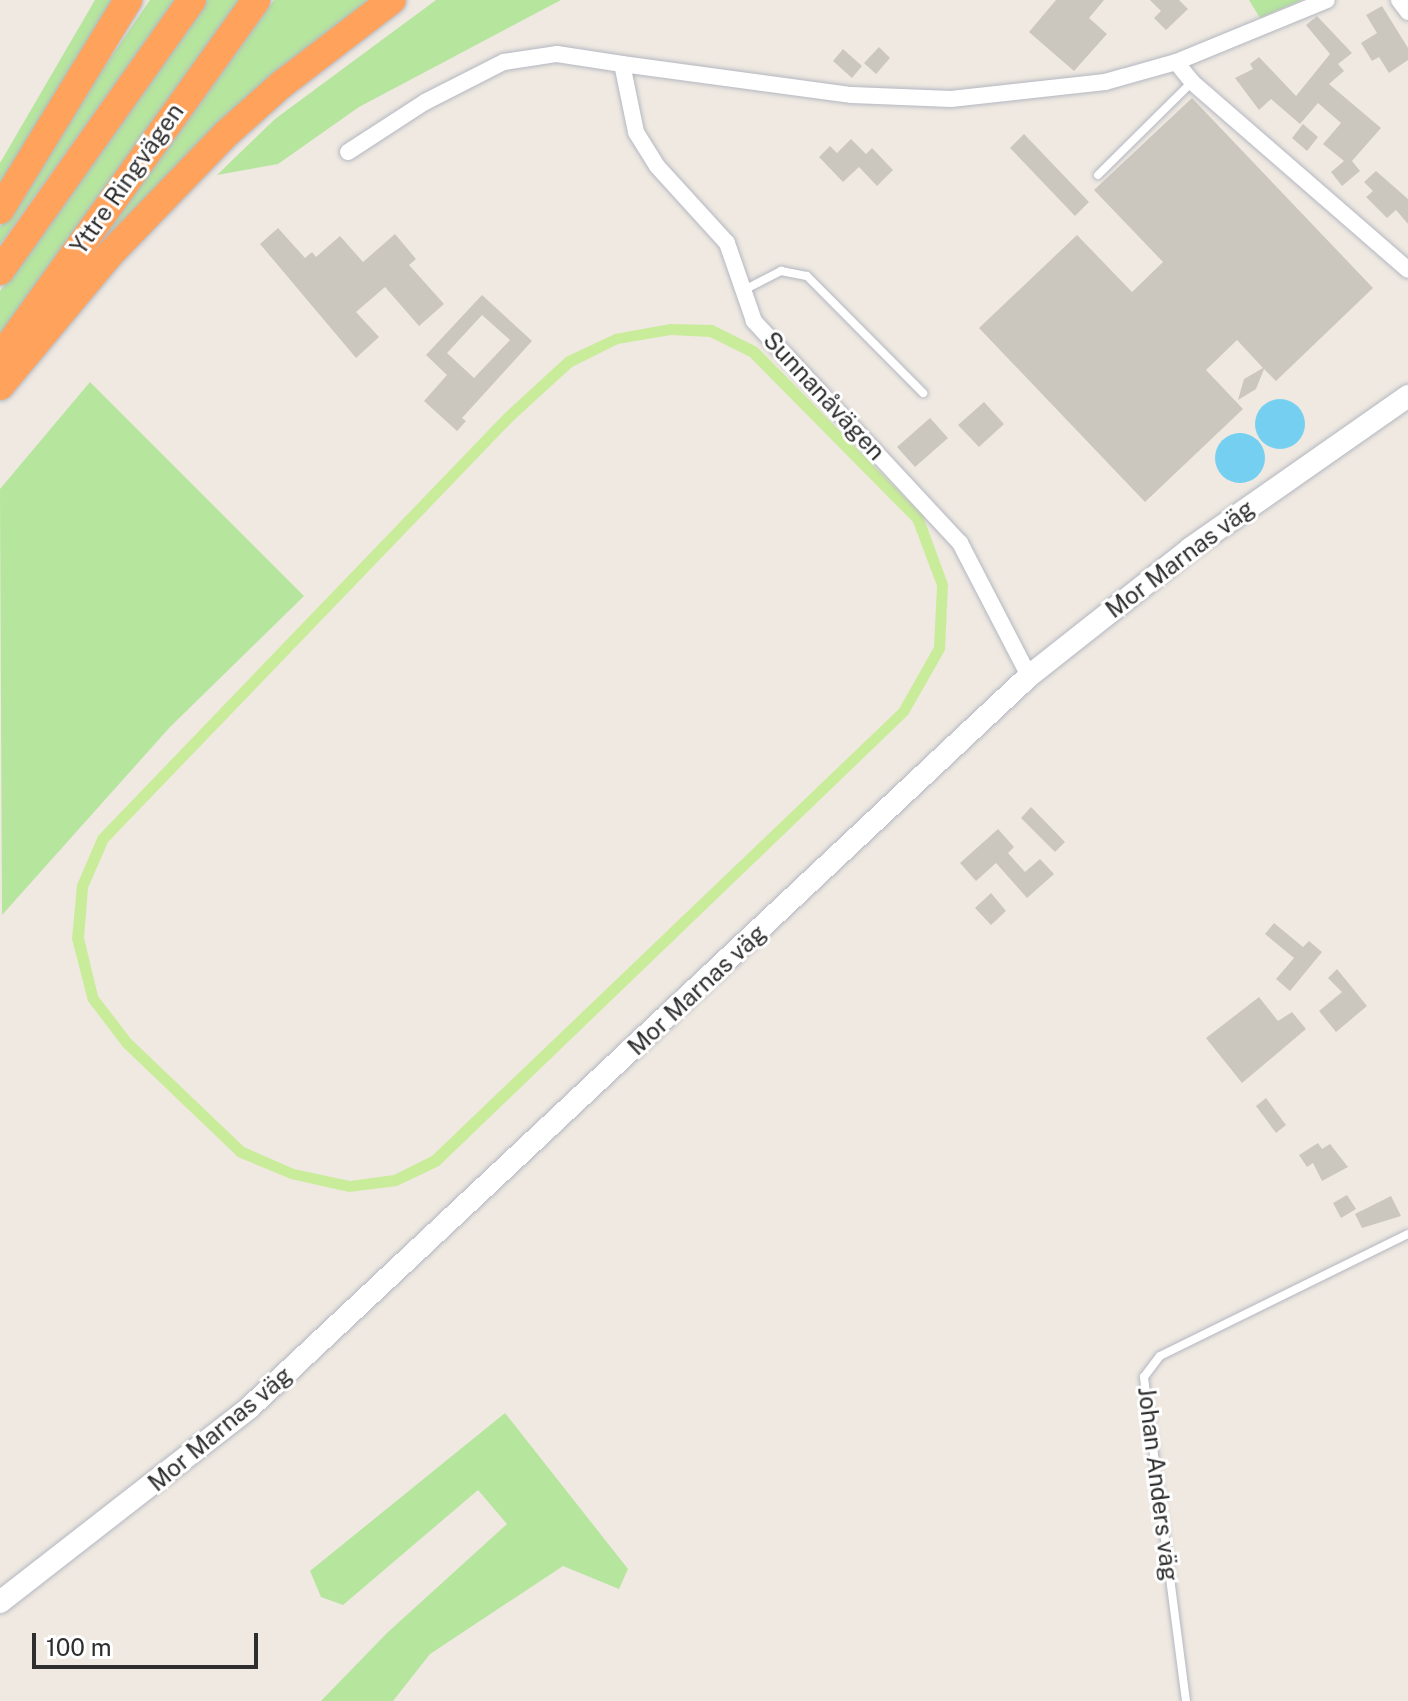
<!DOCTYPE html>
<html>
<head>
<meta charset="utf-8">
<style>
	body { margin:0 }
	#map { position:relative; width:1408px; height:1701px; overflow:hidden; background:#efe9e1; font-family:"Public Sans",sans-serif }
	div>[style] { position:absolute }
	.green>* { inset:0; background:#b6e59e }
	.pitch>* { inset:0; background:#c9ec9a }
	.water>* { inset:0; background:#75cff0 }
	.round { border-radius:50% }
	.building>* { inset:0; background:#cbc7bf }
	.roads { filter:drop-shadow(0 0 2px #b4b7c1) drop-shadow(0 0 2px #b4b7c1) }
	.lane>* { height:8px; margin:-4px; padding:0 4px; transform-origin:4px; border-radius:4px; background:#fff }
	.street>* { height:16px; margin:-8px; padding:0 8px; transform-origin:8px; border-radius:8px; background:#fff }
	.secondary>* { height:22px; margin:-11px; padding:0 11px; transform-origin:11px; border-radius:11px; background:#fff }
	.highway>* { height:28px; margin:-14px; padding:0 14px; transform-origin:14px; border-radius:14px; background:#ffa35c }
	span { translate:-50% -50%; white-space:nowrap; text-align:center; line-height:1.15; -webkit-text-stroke:6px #fff; paint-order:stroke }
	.street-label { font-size:24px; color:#2e2e2e }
	.scale { position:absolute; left:32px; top:1633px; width:226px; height:36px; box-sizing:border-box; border:4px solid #2e2e2e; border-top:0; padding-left:10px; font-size:24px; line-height:28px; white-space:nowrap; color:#2e2e2e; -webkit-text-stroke:6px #fff; paint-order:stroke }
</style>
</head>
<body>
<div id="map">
	<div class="green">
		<i style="clip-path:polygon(95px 0,122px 0,0 191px,0 163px)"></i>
		<i style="clip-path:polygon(150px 0,175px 0,0 245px,0 227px,49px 147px)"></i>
		<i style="clip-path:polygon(207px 0,243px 0,0 341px,0 291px)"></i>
		<i style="clip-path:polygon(274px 0,376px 0,72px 281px)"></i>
		<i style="clip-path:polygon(436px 0,561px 0,359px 107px,278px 164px,217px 175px,275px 119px)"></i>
		<i style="clip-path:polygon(1249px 0,1302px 0,1260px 18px)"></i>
		<i style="clip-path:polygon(90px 382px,304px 596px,170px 727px,2px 915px,0 489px)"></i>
		<i style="clip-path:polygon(505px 1413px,628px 1569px,619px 1589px,563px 1566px,430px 1654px,393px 1701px,321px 1701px,387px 1633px,507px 1524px,478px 1490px,343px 1605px,321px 1597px,310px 1571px)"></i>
	</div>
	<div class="pitch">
		<i style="clip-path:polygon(evenodd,670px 324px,713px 325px,757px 347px,923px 516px,948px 584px,945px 650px,908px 715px,439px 1166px,397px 1186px,349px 1192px,291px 1179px,238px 1157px,123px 1047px,88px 1001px,72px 939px,77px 885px,98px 836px,505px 413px,566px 357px,615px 334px,670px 324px,671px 335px,710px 337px,750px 357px,913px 522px,937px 586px,934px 647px,899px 709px,432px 1156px,394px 1175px,350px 1181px,294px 1169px,244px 1147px,131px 1039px,98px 996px,84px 938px,88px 888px,108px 842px,513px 421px,572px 367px,618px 344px,671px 335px)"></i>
	</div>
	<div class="water">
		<i class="round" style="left:1255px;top:399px;width:50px;height:50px"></i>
		<i class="round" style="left:1215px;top:433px;width:50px;height:50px"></i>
	</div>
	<div class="building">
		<i style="clip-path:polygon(1056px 0,1104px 0,1089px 18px,1107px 34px,1074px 71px,1029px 32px)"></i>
		<i style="clip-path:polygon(1150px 0,1179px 0,1188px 9px,1166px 30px,1154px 18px,1161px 11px)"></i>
		<i style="clip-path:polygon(1382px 6px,1408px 48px,1408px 60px,1389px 73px,1379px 57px,1372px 61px,1361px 43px,1377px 33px,1366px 15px)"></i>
		<i style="clip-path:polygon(1317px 16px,1352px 53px,1338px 64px,1344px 71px,1329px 84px,1381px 128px,1352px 161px,1360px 171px,1342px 186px,1331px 172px,1344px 161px,1323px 144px,1341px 123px,1318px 103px,1300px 124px,1271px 99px,1259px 110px,1235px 78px,1253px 69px,1250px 64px,1259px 57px,1296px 96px,1330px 54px,1306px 25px)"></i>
		<i style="clip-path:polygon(879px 47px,890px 58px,876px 74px,864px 63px)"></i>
		<i style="clip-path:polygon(843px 49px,862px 66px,852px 78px,833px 61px)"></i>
		<i style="clip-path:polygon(1192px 98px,1373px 288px,1276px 381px,1264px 369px,1256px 389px,1238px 400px,1244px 379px,1263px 368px,1237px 340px,1206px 370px,1243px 409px,1145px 502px,979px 328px,1077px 235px,1132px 292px,1163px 262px,1094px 190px)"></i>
		<i style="clip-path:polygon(1303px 124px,1318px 137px,1307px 151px,1292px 138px)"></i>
		<i style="clip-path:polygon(1024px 134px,1089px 202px,1075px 216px,1010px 148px)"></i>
		<i style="clip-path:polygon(851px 139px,866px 154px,872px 148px,893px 170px,877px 186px,859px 167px,843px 182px,819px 157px,830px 146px,837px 153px)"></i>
		<i style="clip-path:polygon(1376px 171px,1408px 199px,1408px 224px,1396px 210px,1387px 218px,1366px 197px,1373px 191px,1364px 182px)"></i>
		<i style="clip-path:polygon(278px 228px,305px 258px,312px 252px,316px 257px,340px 236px,363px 262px,395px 234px,416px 259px,409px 265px,444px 304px,419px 326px,385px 287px,356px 312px,379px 337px,356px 358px,260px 244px)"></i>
		<i style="clip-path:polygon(evenodd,482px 295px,532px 341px,462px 418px,466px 421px,457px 431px,424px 401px,447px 375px,426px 355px,482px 295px,482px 315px,510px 340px,474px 378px,447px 353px,482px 315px)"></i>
		<i style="clip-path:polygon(984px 402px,1004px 424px,979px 447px,958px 425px)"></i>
		<i style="clip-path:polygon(930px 418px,948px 438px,915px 467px,897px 447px)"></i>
		<i style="clip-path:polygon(1031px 807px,1065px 842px,1055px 852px,1021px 818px)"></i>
		<i style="clip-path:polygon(998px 829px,1014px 847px,1008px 853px,1025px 872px,1040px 859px,1054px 874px,1027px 898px,996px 863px,976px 881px,960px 863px)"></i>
		<i style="clip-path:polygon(991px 893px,1006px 911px,991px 925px,975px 908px)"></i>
		<i style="clip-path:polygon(1274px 923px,1303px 947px,1309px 941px,1322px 952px,1290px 991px,1276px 979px,1294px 958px,1265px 934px)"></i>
		<i style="clip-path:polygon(1337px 969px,1367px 1006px,1336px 1032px,1319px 1011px,1342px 992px,1328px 978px)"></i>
		<i style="clip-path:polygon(1259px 997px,1278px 1021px,1292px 1012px,1306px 1029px,1242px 1083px,1206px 1038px)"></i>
		<i style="clip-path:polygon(1266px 1098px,1286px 1125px,1276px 1133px,1256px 1106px)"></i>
		<i style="clip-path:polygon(1318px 1143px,1322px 1149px,1330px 1144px,1348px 1167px,1322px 1181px,1313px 1163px,1307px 1167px,1299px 1155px)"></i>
		<i style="clip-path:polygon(1347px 1195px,1356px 1209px,1341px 1218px,1333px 1203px)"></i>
		<i style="clip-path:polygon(1391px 1196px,1401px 1216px,1362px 1228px,1355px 1214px)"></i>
	</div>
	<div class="roads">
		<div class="lane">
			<i style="left:1098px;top:175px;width:132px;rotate:-44.7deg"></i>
			<i style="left:744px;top:290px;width:42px;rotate:-27.2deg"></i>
			<i style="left:781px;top:271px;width:26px;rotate:11deg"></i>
			<i style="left:807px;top:276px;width:165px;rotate:45.2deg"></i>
			<i style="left:1186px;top:1701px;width:327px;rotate:-97.4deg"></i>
			<i style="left:1144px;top:1377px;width:26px;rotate:-53deg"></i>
			<i style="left:1160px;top:1356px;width:276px;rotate:-26.2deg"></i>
		</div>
		<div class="street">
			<i style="left:1399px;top:0;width:15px;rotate:53deg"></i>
			<i style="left:1176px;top:62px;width:26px;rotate:51deg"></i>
			<i style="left:1192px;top:82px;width:286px;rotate:41deg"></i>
			<i style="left:348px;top:152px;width:92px;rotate:-33deg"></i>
			<i style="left:425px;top:102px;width:89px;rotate:-26.9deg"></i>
			<i style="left:504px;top:62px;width:54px;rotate:-8.6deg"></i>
			<i style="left:557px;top:54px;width:66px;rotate:8.7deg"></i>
			<i style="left:1029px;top:676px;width:150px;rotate:-117.4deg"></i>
			<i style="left:960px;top:543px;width:303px;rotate:-132.9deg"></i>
			<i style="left:754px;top:321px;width:83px;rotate:-109.1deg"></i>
			<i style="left:727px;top:243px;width:104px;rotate:-132.3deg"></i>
			<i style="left:657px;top:166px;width:40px;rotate:-122deg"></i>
			<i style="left:636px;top:132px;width:69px;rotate:-101.6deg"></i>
			<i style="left:622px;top:64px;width:232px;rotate:7.7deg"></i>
			<i style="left:852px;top:95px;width:99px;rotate:2.3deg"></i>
			<i style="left:951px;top:99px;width:155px;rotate:-6.3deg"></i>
			<i style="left:1105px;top:82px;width:74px;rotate:-15.7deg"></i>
			<i style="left:1176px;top:62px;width:163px;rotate:-22.3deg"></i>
		</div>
		<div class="secondary">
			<i style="left:0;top:1602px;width:316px;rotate:-37.9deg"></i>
			<i style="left:249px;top:1408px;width:1070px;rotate:-43.18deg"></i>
			<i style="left:1029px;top:676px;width:206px;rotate:-38.3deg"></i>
			<i style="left:1191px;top:548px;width:265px;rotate:-35deg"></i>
		</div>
		<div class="highway">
			<i style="left:0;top:210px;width:246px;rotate:-58.6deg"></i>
			<i style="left:0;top:271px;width:332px;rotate:-54.7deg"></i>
			<i style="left:0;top:358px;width:440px;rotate:-54.4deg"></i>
			<i style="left:0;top:386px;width:170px;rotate:-50.2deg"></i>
			<i style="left:109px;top:255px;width:168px;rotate:-46deg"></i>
			<i style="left:226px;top:134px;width:75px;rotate:-41.8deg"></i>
			<i style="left:282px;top:84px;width:138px;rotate:-37.4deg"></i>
		</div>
	</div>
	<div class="street-label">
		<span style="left:127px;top:179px;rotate:-55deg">Yttre Ringvägen</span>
		<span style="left:824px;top:396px;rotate:47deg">Sunnanåvägen</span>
		<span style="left:1180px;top:559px;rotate:-37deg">Mor Marnas väg</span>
		<span style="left:697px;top:990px;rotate:-43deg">Mor Marnas väg</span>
		<span style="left:220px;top:1429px;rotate:-40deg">Mor Marnas väg</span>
		<span style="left:1158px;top:1484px;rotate:83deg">Johan Anders väg</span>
	</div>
	<div class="scale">100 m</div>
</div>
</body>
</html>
